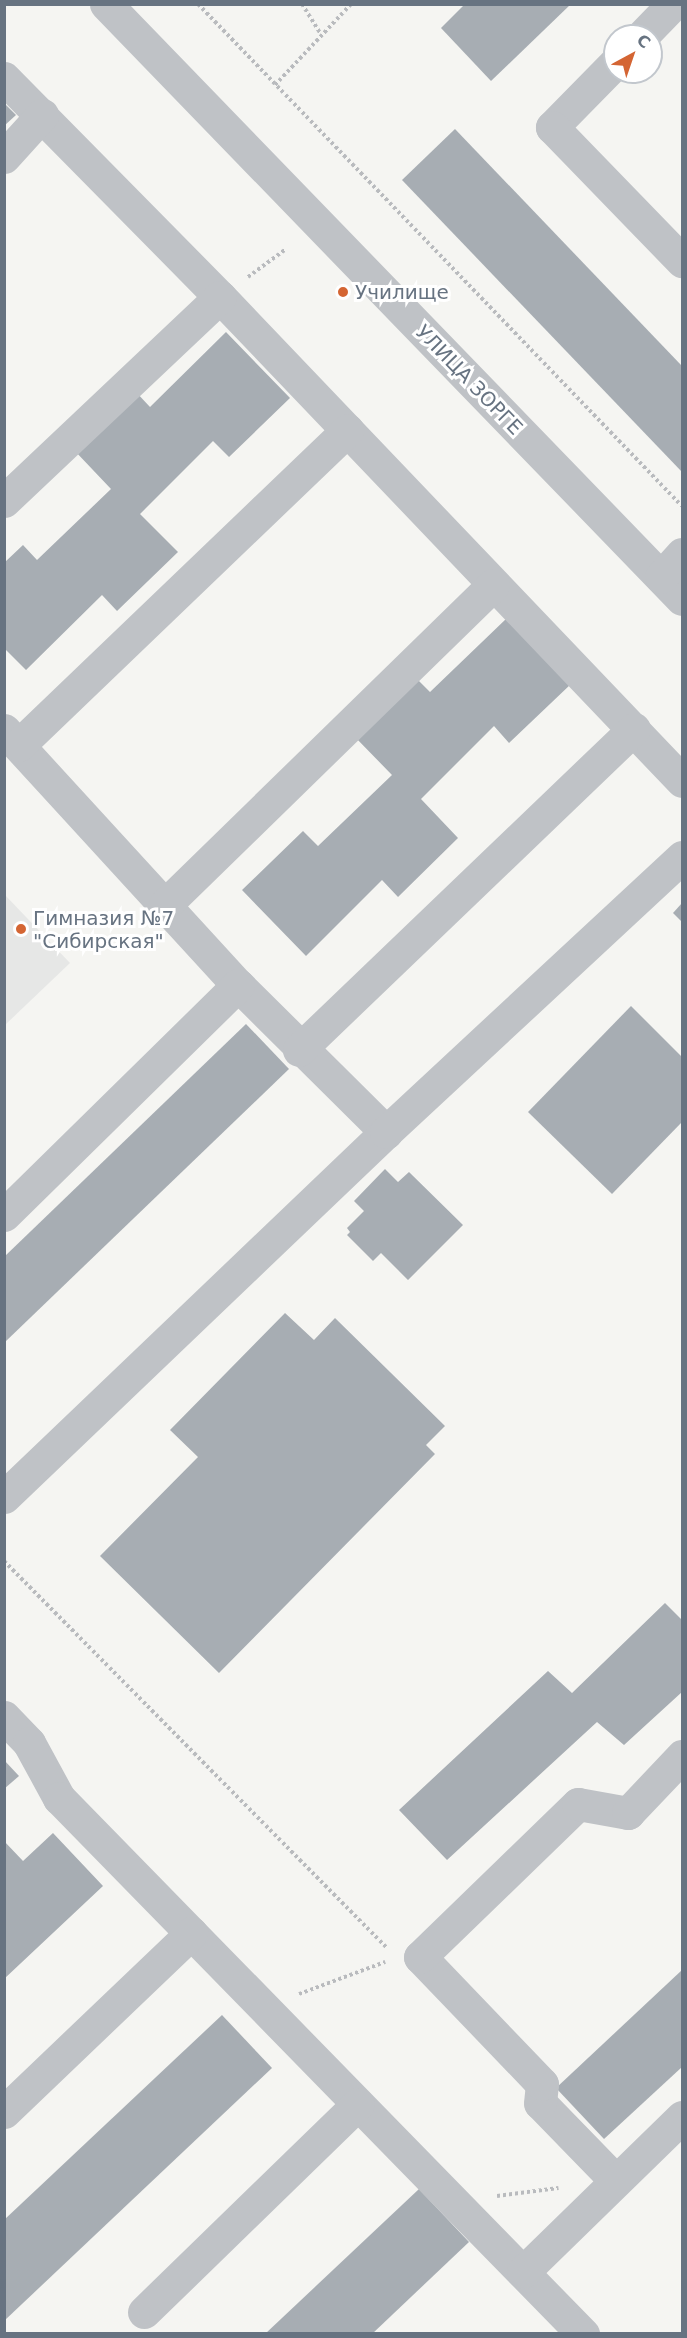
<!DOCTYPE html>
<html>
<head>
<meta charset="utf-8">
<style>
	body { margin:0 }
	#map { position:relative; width:687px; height:2338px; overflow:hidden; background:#f5f5f2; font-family:"DejaVu Sans",sans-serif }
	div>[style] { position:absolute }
	.built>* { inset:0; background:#e6e7e6 }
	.building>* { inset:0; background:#a7adb3 }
	.path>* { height:4px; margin-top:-2px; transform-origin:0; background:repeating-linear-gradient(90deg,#b9bbbe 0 3px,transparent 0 6px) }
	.minor>* { height:33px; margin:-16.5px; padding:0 16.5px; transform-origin:16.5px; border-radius:16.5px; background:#bfc2c6 }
	.dots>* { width:16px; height:16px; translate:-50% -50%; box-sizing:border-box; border:3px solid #fff; border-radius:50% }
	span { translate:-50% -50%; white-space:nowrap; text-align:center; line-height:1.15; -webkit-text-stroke:6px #fff; paint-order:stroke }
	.poi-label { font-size:20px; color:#677381 }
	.left { translate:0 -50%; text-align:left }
	.street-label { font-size:20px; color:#677381 }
	.frame { position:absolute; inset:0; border:6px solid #677381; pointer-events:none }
	.north { position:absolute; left:603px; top:24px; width:60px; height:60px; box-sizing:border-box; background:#fff; border:2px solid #c2c7cd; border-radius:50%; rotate:40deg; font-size:16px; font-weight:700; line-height:24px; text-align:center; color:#677381 }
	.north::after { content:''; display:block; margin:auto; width:21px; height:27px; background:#d46533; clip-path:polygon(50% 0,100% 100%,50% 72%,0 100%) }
</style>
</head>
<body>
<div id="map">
	<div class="built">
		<i style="clip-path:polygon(5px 895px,70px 963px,5px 1025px)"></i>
	</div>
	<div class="building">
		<i style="clip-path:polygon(465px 4px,571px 4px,491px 81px,441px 28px)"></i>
		<i style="clip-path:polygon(4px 103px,16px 115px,4px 126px)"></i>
		<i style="clip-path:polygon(455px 129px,682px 366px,682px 472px,402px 180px)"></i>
		<i style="clip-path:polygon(226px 332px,290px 398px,229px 457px,213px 441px,140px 514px,178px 552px,117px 611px,102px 595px,26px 670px,4px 648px,4px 563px,23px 545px,37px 560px,111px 489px,74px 450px,135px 391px,150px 407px)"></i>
		<i style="clip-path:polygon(507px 618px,571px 684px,509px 743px,494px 726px,421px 799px,458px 838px,398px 897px,382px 880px,306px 956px,242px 890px,303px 831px,318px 846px,392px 775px,354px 736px,415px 677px,430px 692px)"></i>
		<i style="clip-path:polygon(682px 903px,682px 922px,673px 913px)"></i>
		<i style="clip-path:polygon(631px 1006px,682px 1057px,682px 1122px,612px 1194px,528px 1112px)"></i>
		<i style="clip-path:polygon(246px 1024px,289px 1069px,4px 1343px,4px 1257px)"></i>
		<i style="clip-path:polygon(385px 1169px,398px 1182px,409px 1172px,463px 1225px,408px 1280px,381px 1253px,373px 1261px,347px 1235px,350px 1232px,347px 1228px,364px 1211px,354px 1201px)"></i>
		<i style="clip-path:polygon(285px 1313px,314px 1340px,335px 1318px,445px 1426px,426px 1445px,435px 1454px,219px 1673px,100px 1556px,198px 1457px,170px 1430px)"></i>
		<i style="clip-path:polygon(665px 1603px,682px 1620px,682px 1692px,624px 1745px,597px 1722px,447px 1860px,399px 1810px,548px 1671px,572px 1693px)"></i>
		<i style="clip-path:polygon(4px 1760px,19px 1776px,4px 1789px)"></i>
		<i style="clip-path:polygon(53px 1833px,103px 1886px,4px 1979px,4px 1841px,23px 1861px)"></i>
		<i style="clip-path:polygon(682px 1970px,682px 2067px,604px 2139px,556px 2088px)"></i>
		<i style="clip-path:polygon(222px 2015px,272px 2068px,4px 2321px,4px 2220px)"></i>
		<i style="clip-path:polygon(419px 2189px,469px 2242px,372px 2334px,265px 2334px)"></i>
	</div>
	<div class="path">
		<i style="left:198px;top:4px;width:697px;rotate:46.05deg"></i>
		<i style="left:302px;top:4px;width:36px;rotate:58deg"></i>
		<i style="left:275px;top:85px;width:111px;rotate:-46.8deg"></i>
		<i style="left:248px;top:277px;width:47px;rotate:-36.4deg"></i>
		<i style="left:4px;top:1561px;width:543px;rotate:45.3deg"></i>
		<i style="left:299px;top:1994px;width:92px;rotate:-20.4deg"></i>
		<i style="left:497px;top:2196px;width:62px;rotate:-7.5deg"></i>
	</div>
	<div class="minor">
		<i style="left:106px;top:4px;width:828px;rotate:45.93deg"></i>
		<i style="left:642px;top:36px;width:45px;rotate:-45.9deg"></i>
		<i style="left:615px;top:63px;width:90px;rotate:134.5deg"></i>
		<i style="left:552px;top:127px;width:187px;rotate:45.9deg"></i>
		<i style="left:4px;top:78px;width:308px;rotate:45.4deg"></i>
		<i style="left:220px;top:297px;width:669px;rotate:46.33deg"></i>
		<i style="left:4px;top:157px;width:57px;rotate:-47.9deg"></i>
		<i style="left:4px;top:501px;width:297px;rotate:-43.4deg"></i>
		<i style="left:661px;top:577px;width:31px;rotate:-48deg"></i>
		<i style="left:4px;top:730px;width:346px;rotate:47.5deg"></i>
		<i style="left:238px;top:985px;width:209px;rotate:44.8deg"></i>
		<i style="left:19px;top:745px;width:455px;rotate:-43.8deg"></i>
		<i style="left:165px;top:905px;width:458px;rotate:-44.3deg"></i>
		<i style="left:299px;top:1050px;width:464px;rotate:-43.8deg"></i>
		<i style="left:4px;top:1215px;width:328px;rotate:-44.5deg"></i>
		<i style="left:4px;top:1497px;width:528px;rotate:-43.7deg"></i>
		<i style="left:386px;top:1132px;width:404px;rotate:-42.9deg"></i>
		<i style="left:4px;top:1717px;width:36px;rotate:46deg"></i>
		<i style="left:29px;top:1743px;width:63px;rotate:61.4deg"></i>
		<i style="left:59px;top:1798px;width:750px;rotate:45.65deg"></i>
		<i style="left:4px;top:2112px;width:259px;rotate:-43.7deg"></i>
		<i style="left:615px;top:2180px;width:107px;rotate:-134.2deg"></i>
		<i style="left:540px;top:2103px;width:19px;rotate:-84deg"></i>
		<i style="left:542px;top:2084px;width:176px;rotate:-133.8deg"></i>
		<i style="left:420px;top:1957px;width:220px;rotate:-44.1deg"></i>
		<i style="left:578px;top:1804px;width:51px;rotate:10.2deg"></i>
		<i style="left:628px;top:1813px;width:79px;rotate:-46.5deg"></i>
		<i style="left:523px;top:2272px;width:222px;rotate:-44.3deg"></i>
		<i style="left:144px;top:2312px;width:298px;rotate:-44.2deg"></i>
	</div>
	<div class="dots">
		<i style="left:343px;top:292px;background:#d46533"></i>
		<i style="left:21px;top:929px;background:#d46533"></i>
	</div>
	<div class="poi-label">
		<span class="left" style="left:355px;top:292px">Училище</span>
		<span class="left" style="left:33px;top:930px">Гимназия №7<br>"Сибирская"</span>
	</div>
	<div class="street-label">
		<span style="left:469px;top:380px;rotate:46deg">УЛИЦА ЗОРГЕ</span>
	</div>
	<div class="frame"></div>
	<div class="north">С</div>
</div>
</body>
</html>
